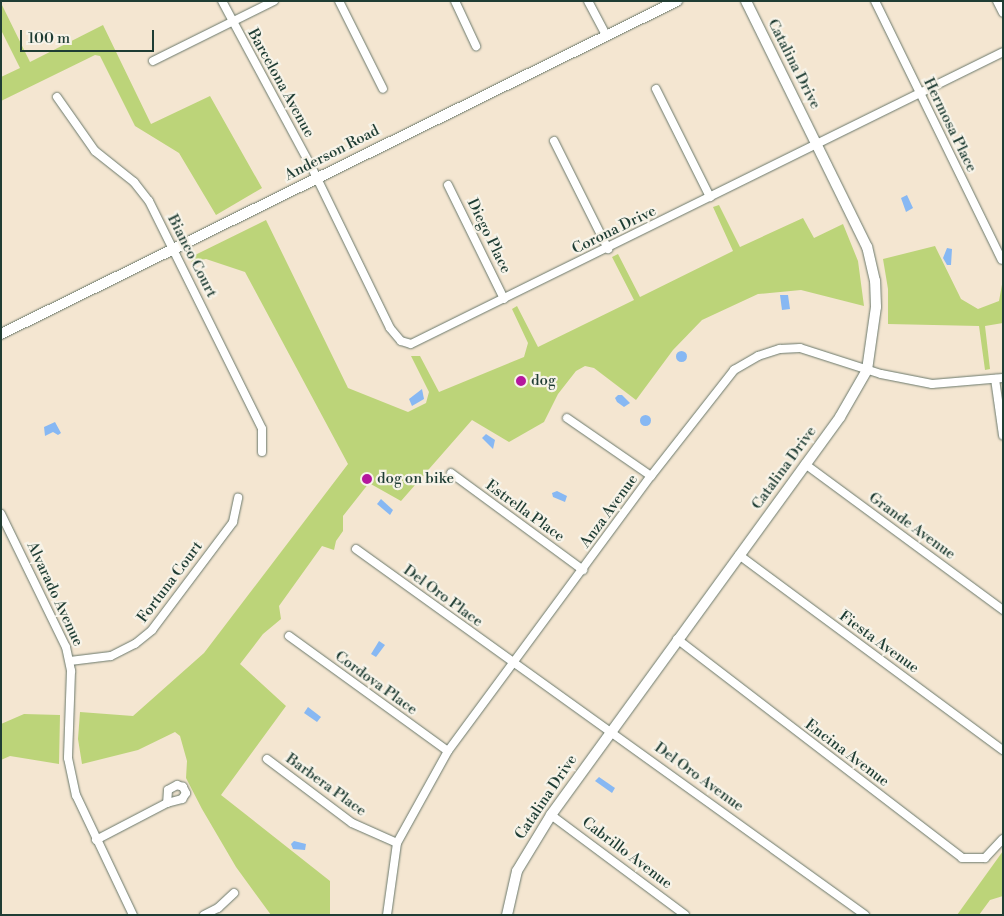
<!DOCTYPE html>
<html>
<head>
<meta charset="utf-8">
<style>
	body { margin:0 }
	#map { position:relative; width:1004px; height:916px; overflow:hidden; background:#f4e6d1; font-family:"Libre Bodoni",serif }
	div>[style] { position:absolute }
	.green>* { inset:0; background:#bcd479 }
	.water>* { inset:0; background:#87b8f3 }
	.round { border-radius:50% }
	.roads { filter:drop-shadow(0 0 1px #6a786b) drop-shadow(0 0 1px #6a786b) }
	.minor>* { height:8px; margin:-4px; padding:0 4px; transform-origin:4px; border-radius:4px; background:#fff }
	.tertiary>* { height:10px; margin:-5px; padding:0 5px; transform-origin:5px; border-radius:5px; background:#fff }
	.dots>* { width:14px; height:14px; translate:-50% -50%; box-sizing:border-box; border:2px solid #f7f3e8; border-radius:50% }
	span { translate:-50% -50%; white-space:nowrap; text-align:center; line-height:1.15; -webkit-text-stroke:4.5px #f7f3e8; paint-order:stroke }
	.street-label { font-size:15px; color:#1f3d34 }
	.poi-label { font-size:15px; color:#1f3d34 }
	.left { translate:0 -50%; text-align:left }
	.frame { position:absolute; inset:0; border:2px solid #1f3d34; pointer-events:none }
	.scale { position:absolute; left:20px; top:30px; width:134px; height:22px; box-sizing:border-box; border:2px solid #1f3d34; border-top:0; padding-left:6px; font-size:15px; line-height:18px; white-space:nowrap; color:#1f3d34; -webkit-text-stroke:4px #f7f3e8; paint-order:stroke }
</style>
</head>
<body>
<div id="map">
	<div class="green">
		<i style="clip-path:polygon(1px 3px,30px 62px,103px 25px,151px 124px,210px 96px,262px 188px,216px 215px,179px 153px,135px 126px,100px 56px,95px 55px,1px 101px,1px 77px,20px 68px,1px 30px)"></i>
		<i style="clip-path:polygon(719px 205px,740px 247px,803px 218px,814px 238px,843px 224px,858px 261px,864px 306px,801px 290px,758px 294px,702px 320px,673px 350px,636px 400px,594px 368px,585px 366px,576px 371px,558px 394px,544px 422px,509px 442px,472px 420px,401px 501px,369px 483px,343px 516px,343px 531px,336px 541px,334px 550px,322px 546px,279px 606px,281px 619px,263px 634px,240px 664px,286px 706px,221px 795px,330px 881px,330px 915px,271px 915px,236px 867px,202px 809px,186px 778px,187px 761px,180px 736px,175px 732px,138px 750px,82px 764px,78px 739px,80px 712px,133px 716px,204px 653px,348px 464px,245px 272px,206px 259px,191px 262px,195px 255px,266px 220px,348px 388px,408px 412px,426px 403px,429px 392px,411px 356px,420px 356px,439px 392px,524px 357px,528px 343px,512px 309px,517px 306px,538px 347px,634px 300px,612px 257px,618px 254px,640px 297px,733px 251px,713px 207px)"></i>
		<i style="clip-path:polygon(935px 246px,961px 299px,978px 309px,999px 301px,1003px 279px,1003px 323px,985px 326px,990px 369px,985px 370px,979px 326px,888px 324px,888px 289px,883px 259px)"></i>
		<i style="clip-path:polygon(24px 714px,60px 715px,59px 764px,10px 756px,1px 760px,1px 724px)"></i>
		<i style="clip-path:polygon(1003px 851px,1003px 896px,990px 900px,979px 915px,957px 915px)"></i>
	</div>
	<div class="water">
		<i style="clip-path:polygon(907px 195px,913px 208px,906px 212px,901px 198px)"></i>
		<i style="clip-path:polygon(947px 248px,952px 249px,951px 265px,947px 265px,943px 258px)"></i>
		<i style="clip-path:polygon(780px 295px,788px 295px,790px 309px,782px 310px)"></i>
		<i class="round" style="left:675.5px;top:350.5px;width:11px;height:11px"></i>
		<i style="clip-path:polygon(422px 389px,424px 399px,412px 406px,409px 399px)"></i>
		<i style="clip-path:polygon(618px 395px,622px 395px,630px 403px,624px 407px,617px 402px,615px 398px)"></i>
		<i class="round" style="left:639.5px;top:414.5px;width:11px;height:11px"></i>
		<i style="clip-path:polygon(55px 422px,61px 433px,58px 435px,53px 432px,45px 436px,44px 427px)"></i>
		<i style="clip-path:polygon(486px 434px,495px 440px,493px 449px,482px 438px)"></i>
		<i style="clip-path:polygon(557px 491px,567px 496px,565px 502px,553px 497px,552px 493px)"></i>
		<i style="clip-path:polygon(381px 499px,393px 510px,390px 515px,377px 504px)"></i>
		<i style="clip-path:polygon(379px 641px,385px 645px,376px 657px,371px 654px)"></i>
		<i style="clip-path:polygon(308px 707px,321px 717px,317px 722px,304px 713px)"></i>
		<i style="clip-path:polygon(599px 777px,615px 788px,612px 793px,595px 781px)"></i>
		<i style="clip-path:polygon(294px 841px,306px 844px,305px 850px,293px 849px,291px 844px)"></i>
	</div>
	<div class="roads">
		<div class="minor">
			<i style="left:222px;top:1px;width:187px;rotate:61.7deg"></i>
			<i style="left:311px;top:166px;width:180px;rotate:64deg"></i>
			<i style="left:390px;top:328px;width:17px;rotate:50deg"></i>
			<i style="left:401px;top:341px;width:10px;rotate:17deg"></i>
			<i style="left:411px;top:344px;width:660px;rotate:-26.25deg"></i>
			<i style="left:339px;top:1px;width:98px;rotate:63.4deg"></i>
			<i style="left:455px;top:1px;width:50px;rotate:65deg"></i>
			<i style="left:588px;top:1px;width:38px;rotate:62deg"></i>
			<i style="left:875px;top:1px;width:288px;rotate:63.9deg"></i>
			<i style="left:997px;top:1px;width:13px;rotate:63deg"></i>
			<i style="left:153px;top:61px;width:135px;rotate:-26.4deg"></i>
			<i style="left:656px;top:89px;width:121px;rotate:63.4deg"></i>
			<i style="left:57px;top:97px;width:66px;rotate:54.9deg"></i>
			<i style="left:95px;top:151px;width:50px;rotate:38.5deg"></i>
			<i style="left:134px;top:182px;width:24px;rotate:52deg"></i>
			<i style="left:149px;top:201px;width:254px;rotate:63.6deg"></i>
			<i style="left:262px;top:429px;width:23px;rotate:90deg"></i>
			<i style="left:554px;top:141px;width:121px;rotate:63.4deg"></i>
			<i style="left:448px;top:185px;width:127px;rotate:63.8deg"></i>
			<i style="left:995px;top:379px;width:57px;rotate:81.9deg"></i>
			<i style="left:567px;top:418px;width:102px;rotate:34.6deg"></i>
			<i style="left:805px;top:464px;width:246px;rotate:36.4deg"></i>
			<i style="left:451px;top:473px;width:164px;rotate:36.3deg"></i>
			<i style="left:1px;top:514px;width:148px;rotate:64deg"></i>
			<i style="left:66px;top:647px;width:25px;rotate:78deg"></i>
			<i style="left:71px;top:671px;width:87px;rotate:92deg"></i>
			<i style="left:68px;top:758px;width:38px;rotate:78deg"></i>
			<i style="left:76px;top:795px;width:133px;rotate:64.6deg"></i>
			<i style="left:356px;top:549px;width:627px;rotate:35.72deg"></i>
			<i style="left:739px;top:555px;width:328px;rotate:36.5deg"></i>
			<i style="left:289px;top:636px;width:196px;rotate:35.9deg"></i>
			<i style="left:677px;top:639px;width:359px;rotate:37.5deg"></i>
			<i style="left:962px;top:858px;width:23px"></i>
			<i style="left:985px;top:858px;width:26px;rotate:-47deg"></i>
			<i style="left:70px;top:661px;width:41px;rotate:-7deg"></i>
			<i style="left:111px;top:656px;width:27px;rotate:-27deg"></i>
			<i style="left:135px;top:644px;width:22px;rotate:-39deg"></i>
			<i style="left:152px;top:630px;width:135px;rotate:-53.1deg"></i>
			<i style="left:233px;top:522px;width:25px;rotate:-78deg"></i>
			<i style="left:267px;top:759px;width:106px;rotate:37deg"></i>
			<i style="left:352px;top:823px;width:49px;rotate:24deg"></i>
			<i style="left:551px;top:815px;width:167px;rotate:36.7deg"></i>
			<i style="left:96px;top:840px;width:80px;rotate:-27.5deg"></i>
			<i style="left:167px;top:803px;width:16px;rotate:-15deg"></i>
			<i style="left:182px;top:799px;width:7px;rotate:-56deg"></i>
			<i style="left:186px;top:793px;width:7px;rotate:-117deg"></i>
			<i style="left:183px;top:787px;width:6px;rotate:-162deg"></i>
			<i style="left:177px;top:785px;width:10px;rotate:151deg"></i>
			<i style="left:168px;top:790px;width:13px;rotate:94deg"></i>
			<i style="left:204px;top:915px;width:16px;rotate:-27deg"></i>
			<i style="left:218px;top:908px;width:22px;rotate:-43deg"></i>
			<i style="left:387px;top:915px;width:73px;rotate:-82.1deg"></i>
			<i style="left:397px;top:843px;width:105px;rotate:-61deg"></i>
			<i style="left:448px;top:751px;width:342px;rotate:-53.6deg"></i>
			<i style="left:651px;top:476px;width:135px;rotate:-51.9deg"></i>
			<i style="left:734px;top:370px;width:28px;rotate:-30deg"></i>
			<i style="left:758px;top:356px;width:23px;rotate:-18deg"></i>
			<i style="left:780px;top:349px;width:20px;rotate:-3deg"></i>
			<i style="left:800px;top:348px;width:85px;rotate:17.8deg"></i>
			<i style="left:881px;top:374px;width:52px;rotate:11.1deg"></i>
			<i style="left:932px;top:384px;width:71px;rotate:-4.8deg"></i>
		</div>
		<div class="tertiary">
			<i style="left:1px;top:334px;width:754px;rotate:-26.23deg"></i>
			<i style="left:507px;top:915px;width:45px;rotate:-77.2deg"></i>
			<i style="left:517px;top:871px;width:66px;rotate:-58.7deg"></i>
			<i style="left:551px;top:815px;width:492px;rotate:-54deg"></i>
			<i style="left:840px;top:417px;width:54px;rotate:-60.1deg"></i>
			<i style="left:867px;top:370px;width:64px;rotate:-81.9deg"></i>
			<i style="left:876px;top:307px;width:26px;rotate:-92deg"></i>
			<i style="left:875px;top:281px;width:35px;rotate:-103deg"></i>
			<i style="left:867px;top:247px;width:274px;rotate:-116.2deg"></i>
		</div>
	</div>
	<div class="dots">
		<i style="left:521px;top:381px;background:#b5179e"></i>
		<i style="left:367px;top:479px;background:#b5179e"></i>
	</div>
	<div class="street-label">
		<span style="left:794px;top:64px;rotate:63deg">Catalina Drive</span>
		<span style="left:281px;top:83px;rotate:61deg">Barcelona Avenue</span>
		<span style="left:950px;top:125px;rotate:64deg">Hermosa Place</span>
		<span style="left:332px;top:153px;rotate:-27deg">Anderson Road</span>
		<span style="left:614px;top:230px;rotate:-26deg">Corona Drive</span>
		<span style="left:489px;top:236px;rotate:64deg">Diego Place</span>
		<span style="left:192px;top:256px;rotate:63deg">Bianco Court</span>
		<span style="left:784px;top:468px;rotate:-54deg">Catalina Drive</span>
		<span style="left:525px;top:511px;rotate:36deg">Estrella Place</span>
		<span style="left:609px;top:511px;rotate:-54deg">Anza Avenue</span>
		<span style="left:912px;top:526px;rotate:36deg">Grande Avenue</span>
		<span style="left:170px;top:582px;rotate:-53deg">Fortuna Court</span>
		<span style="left:55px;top:594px;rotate:65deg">Alvarado Avenue</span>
		<span style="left:443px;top:596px;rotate:36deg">Del Oro Place</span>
		<span style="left:879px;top:642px;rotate:36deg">Fiesta Avenue</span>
		<span style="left:376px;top:683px;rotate:36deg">Cordova Place</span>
		<span style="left:847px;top:753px;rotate:37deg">Encina Avenue</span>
		<span style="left:699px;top:777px;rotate:36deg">Del Oro Avenue</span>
		<span style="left:326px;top:785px;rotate:36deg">Barbera Place</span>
		<span style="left:546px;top:797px;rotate:-56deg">Catalina Drive</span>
		<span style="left:627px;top:853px;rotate:37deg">Cabrillo Avenue</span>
	</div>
	<div class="poi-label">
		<span class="left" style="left:531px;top:381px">dog</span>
		<span class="left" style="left:377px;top:479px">dog on bike</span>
	</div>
	<div class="frame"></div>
	<div class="scale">100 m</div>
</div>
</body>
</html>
